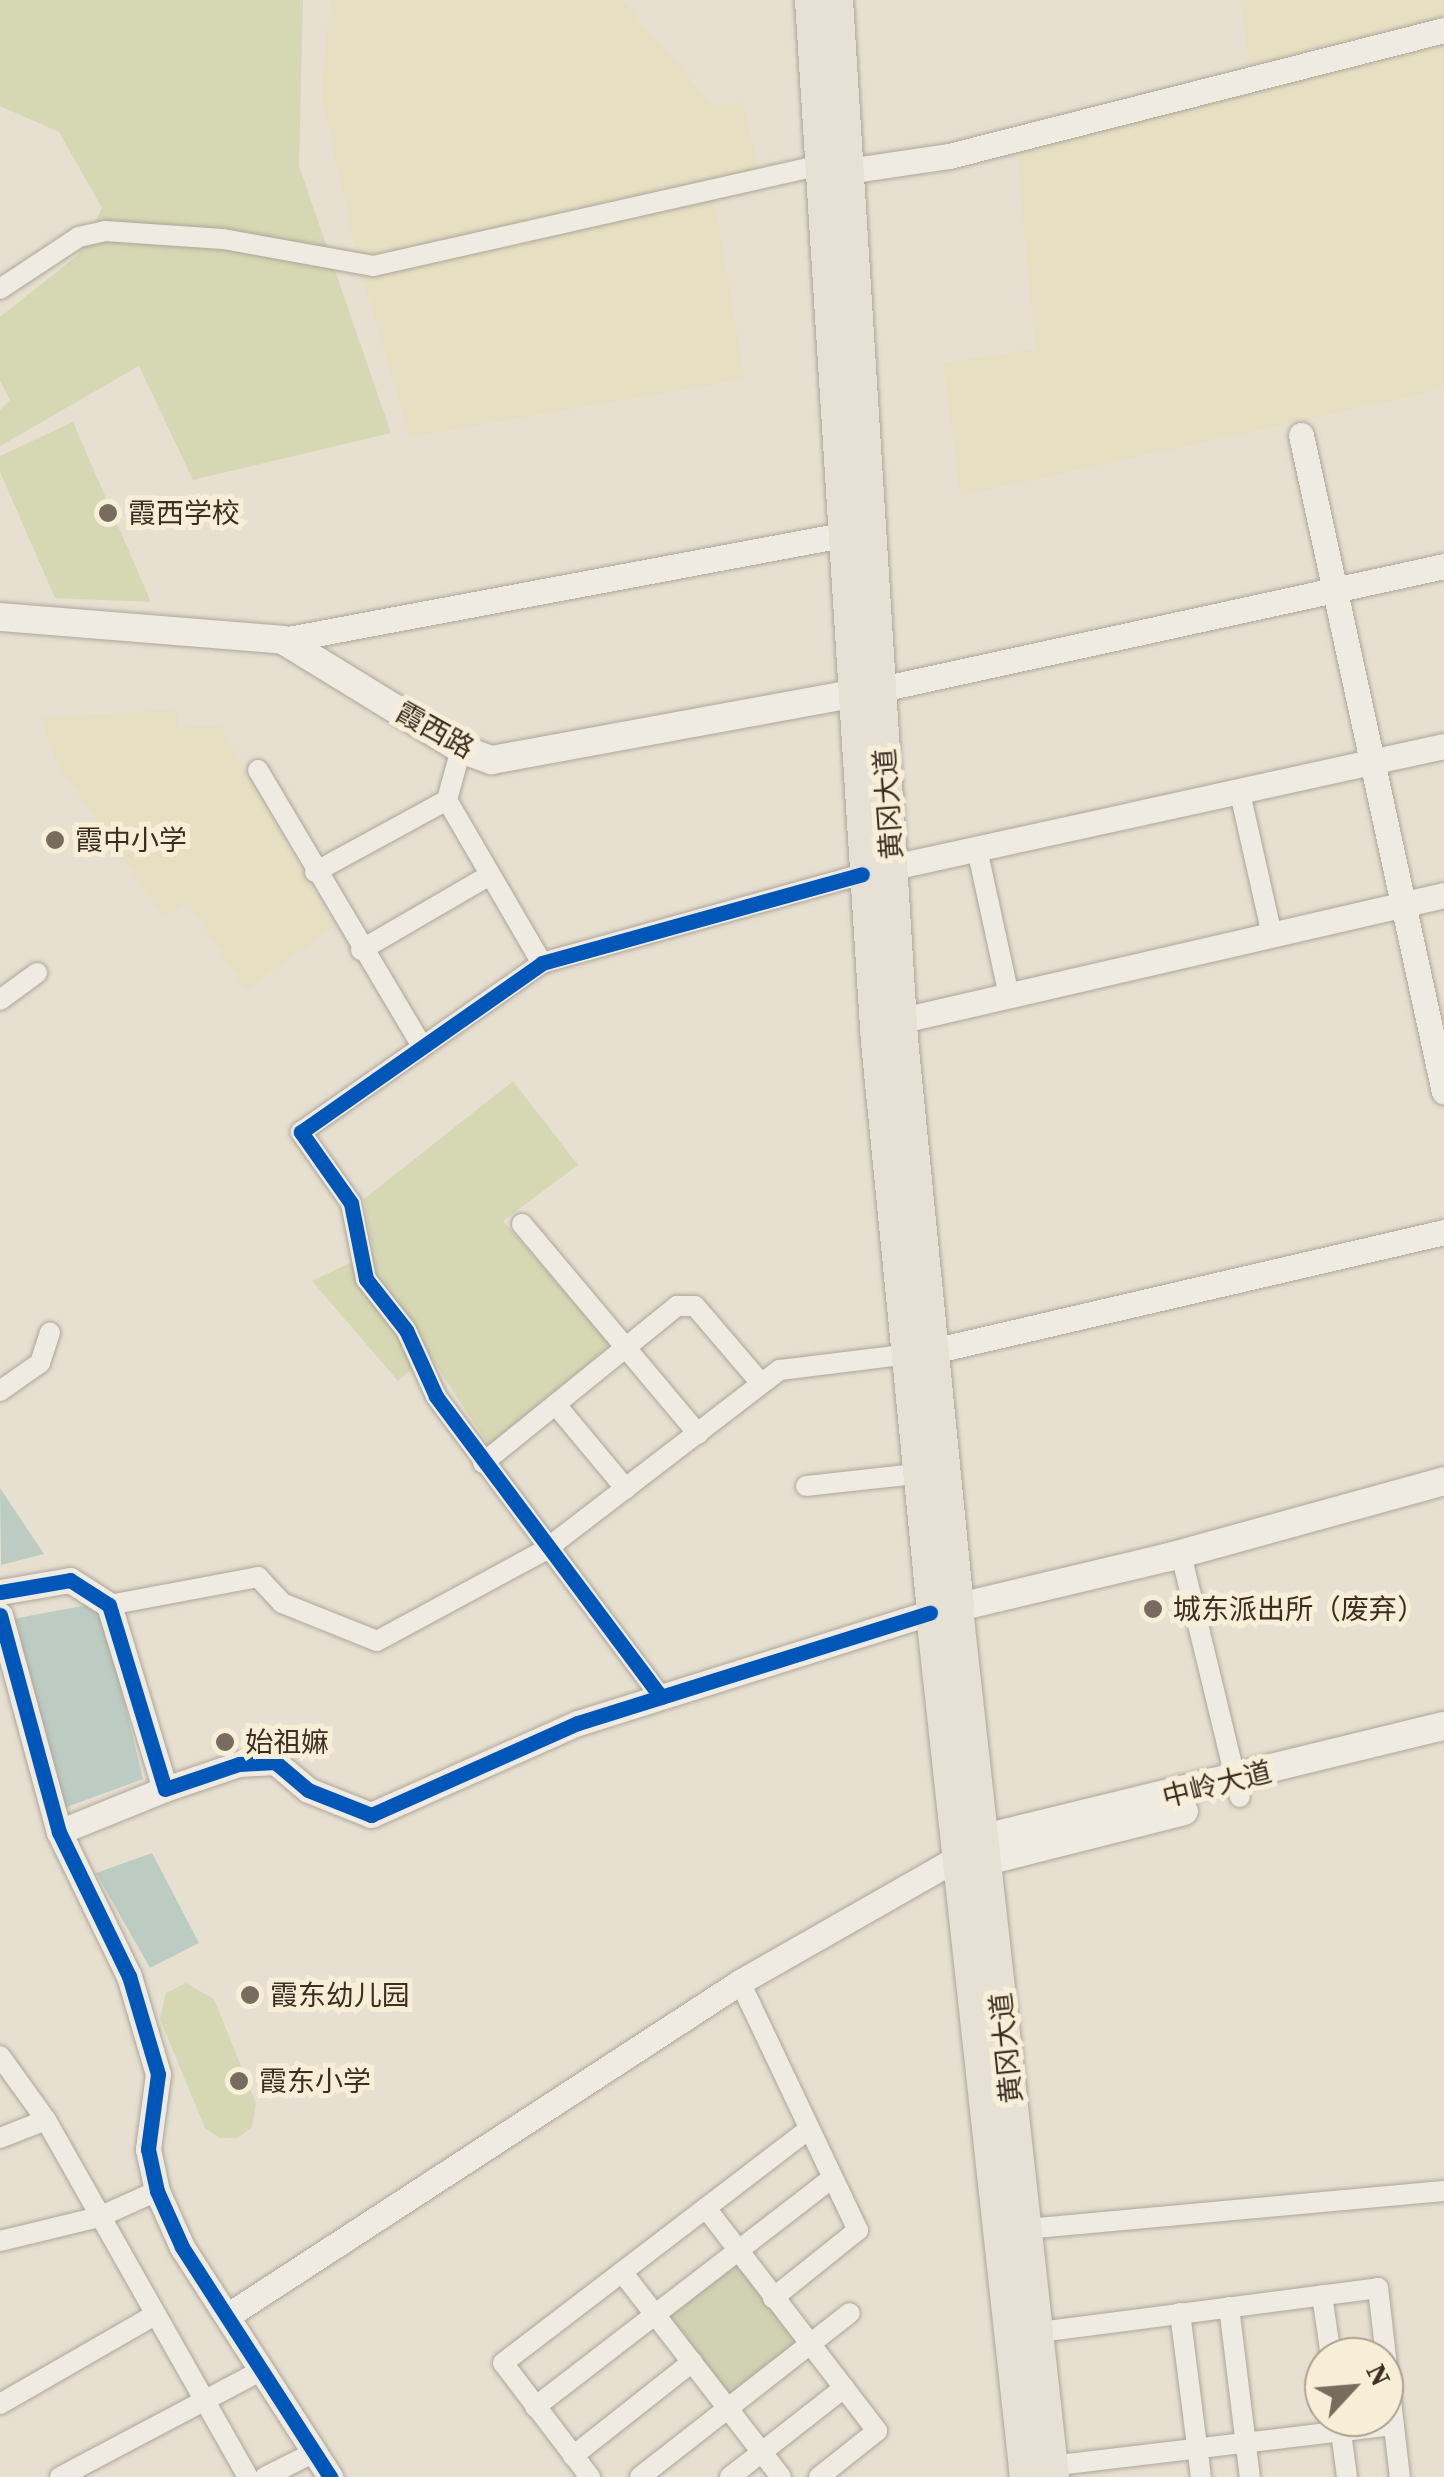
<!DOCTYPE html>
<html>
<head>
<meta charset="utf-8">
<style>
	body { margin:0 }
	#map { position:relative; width:1444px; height:2477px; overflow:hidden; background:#e7e0d1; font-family:"Source Serif 4","Noto Sans SC",serif }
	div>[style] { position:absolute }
	.farmland>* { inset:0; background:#e6dfc2 }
	.green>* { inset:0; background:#d6d7b3 }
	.cemetery>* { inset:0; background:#d1d1b3 }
	.water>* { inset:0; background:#bcccc2 }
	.roads { filter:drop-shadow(0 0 2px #ada599) drop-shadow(0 0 2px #ada599) }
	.minor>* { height:20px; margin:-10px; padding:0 10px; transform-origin:10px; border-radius:10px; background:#efebe3 }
	.tertiary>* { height:25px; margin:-12.5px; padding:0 12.5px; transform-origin:12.5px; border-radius:12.5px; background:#efebe3 }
	.secondary>* { height:28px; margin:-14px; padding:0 14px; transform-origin:14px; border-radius:14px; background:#efebe3 }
	.primary>* { height:32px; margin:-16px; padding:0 16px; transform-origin:16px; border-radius:16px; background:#e6e1d4 }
	.cycleway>* { height:15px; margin:-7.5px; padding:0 7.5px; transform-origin:7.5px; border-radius:7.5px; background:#0057b8 }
	.dots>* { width:28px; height:28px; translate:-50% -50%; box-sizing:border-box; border:5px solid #f7eed8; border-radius:50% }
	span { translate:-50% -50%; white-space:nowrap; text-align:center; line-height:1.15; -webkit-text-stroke:10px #f7eed8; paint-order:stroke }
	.poi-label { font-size:28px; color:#3d2e20 }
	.left { translate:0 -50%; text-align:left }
	.street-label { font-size:28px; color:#3d2e20 }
	.north { position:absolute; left:1304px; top:2337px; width:100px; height:100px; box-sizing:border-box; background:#f7eed8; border:2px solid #ada18e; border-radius:50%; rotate:64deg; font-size:28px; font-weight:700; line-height:40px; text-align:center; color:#3d2e20 }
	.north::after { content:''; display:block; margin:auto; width:35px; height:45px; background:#786c5e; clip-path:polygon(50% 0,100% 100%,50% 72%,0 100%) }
</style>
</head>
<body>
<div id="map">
	<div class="farmland">
		<i style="clip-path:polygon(330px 0,622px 0,712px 104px,743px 103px,763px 184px,714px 198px,745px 379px,410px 437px,361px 273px,321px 96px)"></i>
		<i style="clip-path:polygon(1240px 0,1444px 0,1444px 389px,960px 496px,943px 363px,1035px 349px,1017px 153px,1105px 125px,1253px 91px)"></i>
		<i style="clip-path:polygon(177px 709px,179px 727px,220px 726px,334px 927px,246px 990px,187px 901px,164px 917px,56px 762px,41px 718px)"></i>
	</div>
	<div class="green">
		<i style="clip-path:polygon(0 0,303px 0,299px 166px,391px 433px,193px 480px,139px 366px,0 446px,0 410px,10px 400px,0 381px,0 317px,79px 254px,102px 208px,59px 132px,0 106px)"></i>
		<i style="clip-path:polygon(73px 422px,151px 602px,55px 598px,0 472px,0 456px)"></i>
		<i style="clip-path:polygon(513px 1081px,578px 1165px,503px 1221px,611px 1345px,489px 1446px,429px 1354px,398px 1381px,312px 1281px,373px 1252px,364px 1199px)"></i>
		<i style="clip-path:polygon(186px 1983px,214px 1999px,256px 2103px,252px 2127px,238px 2138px,220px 2138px,205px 2128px,160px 2019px,166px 1993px)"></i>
	</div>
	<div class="cemetery">
		<i style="clip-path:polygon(737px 2251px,809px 2345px,728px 2409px,655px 2315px)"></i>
	</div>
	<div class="water">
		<i style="clip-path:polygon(0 1488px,44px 1554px,1px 1565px)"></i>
		<i style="clip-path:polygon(87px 1605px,99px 1607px,104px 1619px,143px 1779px,64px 1808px,13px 1619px)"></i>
		<i style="clip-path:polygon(152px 1853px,199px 1943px,150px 1968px,96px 1873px)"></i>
	</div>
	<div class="roads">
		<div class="minor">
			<i style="left:0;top:289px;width:95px;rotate:-33.4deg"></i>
			<i style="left:79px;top:237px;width:27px;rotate:-13deg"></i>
			<i style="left:105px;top:231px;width:118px;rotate:3.9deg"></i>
			<i style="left:223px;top:239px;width:152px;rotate:10.2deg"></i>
			<i style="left:373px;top:266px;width:454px;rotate:-12.7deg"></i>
			<i style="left:461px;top:749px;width:53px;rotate:105.4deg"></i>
			<i style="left:447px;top:800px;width:189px;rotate:59.8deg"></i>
			<i style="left:258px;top:770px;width:321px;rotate:59.3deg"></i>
			<i style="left:1240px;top:793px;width:146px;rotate:77.3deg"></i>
			<i style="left:977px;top:849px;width:150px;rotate:77.7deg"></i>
			<i style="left:315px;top:872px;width:150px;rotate:-28.6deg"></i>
			<i style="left:361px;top:950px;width:149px;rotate:-30.2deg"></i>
			<i style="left:0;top:1000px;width:46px;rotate:-36.1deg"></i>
			<i style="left:522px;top:1224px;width:274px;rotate:50deg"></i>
			<i style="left:0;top:1391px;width:49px;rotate:-35deg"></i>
			<i style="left:40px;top:1363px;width:32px;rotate:-72deg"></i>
			<i style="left:556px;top:1405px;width:109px;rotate:50.2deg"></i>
			<i style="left:483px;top:1463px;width:250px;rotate:-39deg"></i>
			<i style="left:677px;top:1306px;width:18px"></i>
			<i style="left:695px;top:1306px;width:100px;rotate:49.5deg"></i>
			<i style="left:806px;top:1486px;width:109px;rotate:-6.3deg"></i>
			<i style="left:1181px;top:1554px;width:250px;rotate:76.4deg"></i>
			<i style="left:109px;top:1605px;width:152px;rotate:-10.6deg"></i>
			<i style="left:258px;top:1577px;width:35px;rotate:47deg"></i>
			<i style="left:282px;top:1603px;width:102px;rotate:21.8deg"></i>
			<i style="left:377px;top:1641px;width:191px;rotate:-28.4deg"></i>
			<i style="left:545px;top:1550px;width:296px;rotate:-37.5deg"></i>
			<i style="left:780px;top:1370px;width:124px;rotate:-7deg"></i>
			<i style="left:661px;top:1697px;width:376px;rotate:-126.8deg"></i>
			<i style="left:436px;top:1396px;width:72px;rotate:-114.4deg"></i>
			<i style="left:406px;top:1330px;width:65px;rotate:-128.1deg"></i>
			<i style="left:366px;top:1279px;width:77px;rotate:-101.2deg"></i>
			<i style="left:351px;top:1203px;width:87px;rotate:-125.2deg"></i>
			<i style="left:301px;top:1132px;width:294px;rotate:-35deg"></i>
			<i style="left:542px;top:963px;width:332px;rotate:-15.5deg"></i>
			<i style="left:740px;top:1982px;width:275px;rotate:64.6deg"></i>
			<i style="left:858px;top:2230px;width:109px;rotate:141.3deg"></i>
			<i style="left:0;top:2056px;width:79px;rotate:54.3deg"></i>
			<i style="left:46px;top:2120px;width:410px;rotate:60.5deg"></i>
			<i style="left:0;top:2138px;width:49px;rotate:-21.4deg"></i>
			<i style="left:706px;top:2208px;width:281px;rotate:52.5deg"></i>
			<i style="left:877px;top:2431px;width:74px;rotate:141.6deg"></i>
			<i style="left:1037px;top:2228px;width:409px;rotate:-5.2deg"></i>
			<i style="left:0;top:2241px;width:102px;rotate:-13.6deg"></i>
			<i style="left:99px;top:2217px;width:64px;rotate:-24.1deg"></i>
			<i style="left:622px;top:2272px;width:259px;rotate:52.2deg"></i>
			<i style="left:1322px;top:2295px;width:63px;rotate:81.7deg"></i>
			<i style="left:1229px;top:2307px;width:171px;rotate:83deg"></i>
			<i style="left:1180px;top:2313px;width:165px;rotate:82.7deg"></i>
			<i style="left:1048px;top:2331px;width:333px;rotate:-7.4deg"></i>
			<i style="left:1378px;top:2288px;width:190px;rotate:83.4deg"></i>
			<i style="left:0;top:2404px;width:177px;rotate:-29.9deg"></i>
			<i style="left:535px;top:2407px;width:375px;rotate:-37.6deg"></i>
			<i style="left:1339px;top:2417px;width:61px;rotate:82.4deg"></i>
			<i style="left:573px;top:2456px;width:152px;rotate:-38.3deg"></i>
			<i style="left:1059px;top:2465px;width:337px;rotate:-6.8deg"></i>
			<i style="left:60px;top:2477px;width:229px;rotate:-27.9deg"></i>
			<i style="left:265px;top:2477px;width:56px;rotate:-26.6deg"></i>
			<i style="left:590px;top:2477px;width:143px;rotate:-127.3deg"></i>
			<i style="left:503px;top:2363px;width:385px;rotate:-37.4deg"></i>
			<i style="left:640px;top:2477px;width:266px;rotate:-38deg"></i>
			<i style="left:730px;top:2477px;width:145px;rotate:-38deg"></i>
		</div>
		<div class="tertiary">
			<i style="left:847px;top:171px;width:103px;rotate:-8.4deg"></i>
			<i style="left:949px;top:156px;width:511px;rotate:-14.28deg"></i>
			<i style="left:1301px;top:435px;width:672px;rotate:77.72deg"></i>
			<i style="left:283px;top:640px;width:569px;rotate:-10.64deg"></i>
			<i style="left:881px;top:689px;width:576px;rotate:-12.32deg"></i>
			<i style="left:893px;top:867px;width:564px;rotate:-12.39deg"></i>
			<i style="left:885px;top:1024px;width:574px;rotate:-12.99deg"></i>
			<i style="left:937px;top:1350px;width:521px;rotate:-13.1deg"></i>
			<i style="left:0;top:1592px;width:71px;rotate:-9.7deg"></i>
			<i style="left:70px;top:1580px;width:46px;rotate:32.7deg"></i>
			<i style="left:109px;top:1605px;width:192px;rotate:73.1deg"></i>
			<i style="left:165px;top:1789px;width:78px;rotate:-18.7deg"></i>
			<i style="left:239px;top:1764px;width:36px;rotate:-3deg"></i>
			<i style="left:275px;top:1762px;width:43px;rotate:40.3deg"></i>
			<i style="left:308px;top:1790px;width:68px;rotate:21.6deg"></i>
			<i style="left:371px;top:1815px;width:227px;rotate:-24deg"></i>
			<i style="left:578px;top:1723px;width:369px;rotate:-17.4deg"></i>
			<i style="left:0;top:1615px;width:225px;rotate:74.8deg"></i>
			<i style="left:59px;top:1832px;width:160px;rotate:64.1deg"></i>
			<i style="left:129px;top:1976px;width:102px;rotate:73.5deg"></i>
			<i style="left:158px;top:2074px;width:76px;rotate:97.6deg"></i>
			<i style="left:148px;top:2149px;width:43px;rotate:77.9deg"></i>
			<i style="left:157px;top:2191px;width:61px;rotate:65.9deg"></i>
			<i style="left:182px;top:2247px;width:274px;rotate:57.2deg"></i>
			<i style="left:59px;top:1832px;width:114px;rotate:-22.1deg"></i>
			<i style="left:227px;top:2316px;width:612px;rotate:-33.07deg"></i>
			<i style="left:740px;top:1982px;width:250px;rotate:-29.7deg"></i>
		</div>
		<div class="secondary">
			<i style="left:0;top:617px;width:284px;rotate:4.6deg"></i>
			<i style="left:283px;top:640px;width:209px;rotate:31.5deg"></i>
			<i style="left:461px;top:749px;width:33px;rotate:20deg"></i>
			<i style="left:492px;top:760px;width:389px;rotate:-10.4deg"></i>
			<i style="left:938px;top:1612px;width:237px;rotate:-13.4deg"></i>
			<i style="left:1169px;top:1557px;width:285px;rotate:-15.4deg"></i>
			<i style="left:988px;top:1837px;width:469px;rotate:-13.7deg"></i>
			<i style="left:991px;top:1860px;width:199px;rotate:-14.2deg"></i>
		</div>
		<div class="primary">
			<i style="left:811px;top:0;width:1044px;rotate:86.38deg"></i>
			<i style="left:877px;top:1042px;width:562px;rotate:84.38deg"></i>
			<i style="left:837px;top:0;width:1041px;rotate:86.42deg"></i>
			<i style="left:902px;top:1039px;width:571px;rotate:84.37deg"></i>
			<i style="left:958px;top:1618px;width:864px;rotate:83.69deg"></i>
			<i style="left:933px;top:1623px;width:859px;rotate:83.79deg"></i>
		</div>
	</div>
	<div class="cycleway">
		<i style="left:0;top:1592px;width:71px;rotate:-9.7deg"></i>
		<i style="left:70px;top:1580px;width:46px;rotate:32.7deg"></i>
		<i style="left:109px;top:1605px;width:192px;rotate:73.1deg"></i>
		<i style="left:165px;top:1789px;width:78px;rotate:-18.7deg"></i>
		<i style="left:239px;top:1764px;width:36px;rotate:-3deg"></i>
		<i style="left:275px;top:1762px;width:43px;rotate:40.3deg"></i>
		<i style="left:308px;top:1790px;width:68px;rotate:21.6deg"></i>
		<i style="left:371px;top:1815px;width:227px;rotate:-24deg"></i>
		<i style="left:578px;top:1723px;width:369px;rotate:-17.4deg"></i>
		<i style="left:0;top:1615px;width:225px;rotate:74.8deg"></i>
		<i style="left:59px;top:1832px;width:160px;rotate:64.1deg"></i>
		<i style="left:129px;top:1976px;width:102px;rotate:73.5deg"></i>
		<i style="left:158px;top:2074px;width:76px;rotate:97.6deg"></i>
		<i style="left:148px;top:2149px;width:43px;rotate:77.9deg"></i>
		<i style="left:157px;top:2191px;width:61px;rotate:65.9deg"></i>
		<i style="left:182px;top:2247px;width:274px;rotate:57.2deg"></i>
		<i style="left:661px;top:1697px;width:376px;rotate:-126.8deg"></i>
		<i style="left:436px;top:1396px;width:72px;rotate:-114.4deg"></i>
		<i style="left:406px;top:1330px;width:65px;rotate:-128.1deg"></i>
		<i style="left:366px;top:1279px;width:77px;rotate:-101.2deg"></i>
		<i style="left:351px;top:1203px;width:87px;rotate:-125.2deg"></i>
		<i style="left:301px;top:1132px;width:294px;rotate:-35deg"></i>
		<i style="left:542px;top:963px;width:332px;rotate:-15.5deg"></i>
	</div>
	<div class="dots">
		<i style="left:108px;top:513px;background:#786c5e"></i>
		<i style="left:55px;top:840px;background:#786c5e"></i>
		<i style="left:1153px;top:1609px;background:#786c5e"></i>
		<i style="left:225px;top:1742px;background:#786c5e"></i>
		<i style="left:250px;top:1995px;background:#786c5e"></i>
		<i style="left:239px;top:2081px;background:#786c5e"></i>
	</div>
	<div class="poi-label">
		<span class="left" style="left:128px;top:513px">霞西学校</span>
		<span class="left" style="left:75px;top:840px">霞中小学</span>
		<span class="left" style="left:1173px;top:1609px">城东派出所（废弃）</span>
		<span class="left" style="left:245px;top:1742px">始祖嫲</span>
		<span class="left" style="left:270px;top:1995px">霞东幼儿园</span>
		<span class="left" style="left:259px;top:2081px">霞东小学</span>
	</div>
	<div class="street-label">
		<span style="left:435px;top:730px;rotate:29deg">霞西路</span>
		<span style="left:888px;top:804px;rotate:-94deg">黄冈大道</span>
		<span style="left:1217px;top:1784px;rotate:-14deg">中岭大道</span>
		<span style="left:1006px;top:2048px;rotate:-96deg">黄冈大道</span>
	</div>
	<div class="north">N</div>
</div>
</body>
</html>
